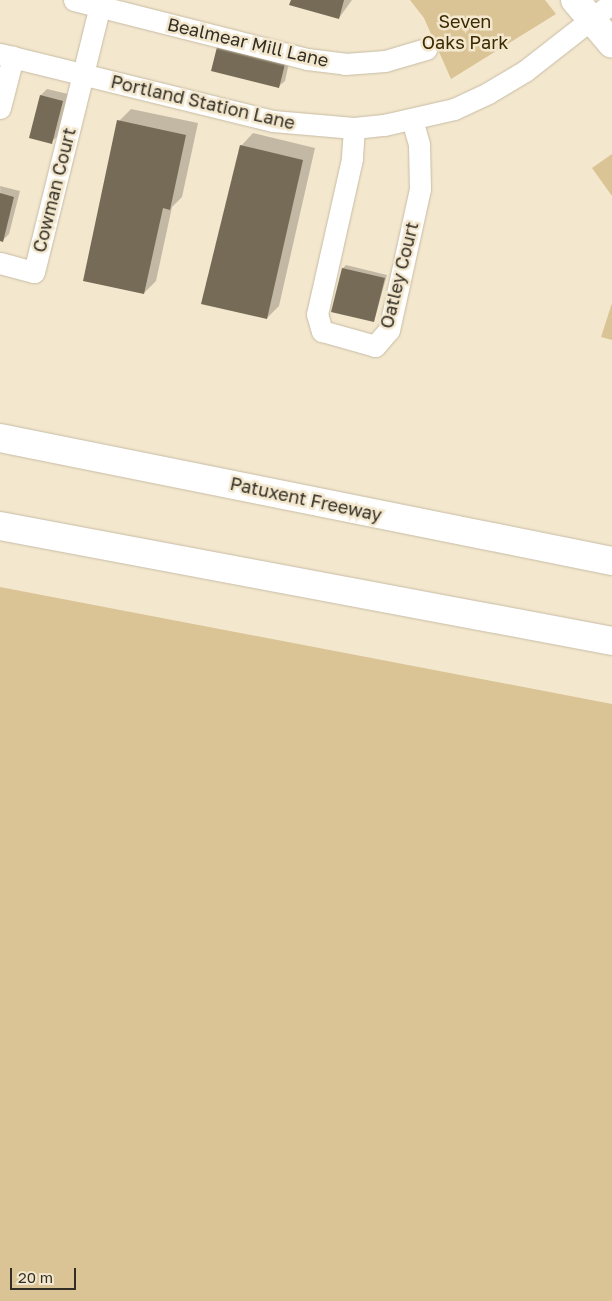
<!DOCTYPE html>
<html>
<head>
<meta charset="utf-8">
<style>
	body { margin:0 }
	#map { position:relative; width:612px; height:1301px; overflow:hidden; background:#f3e7ce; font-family:"Golos Text",sans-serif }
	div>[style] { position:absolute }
	.green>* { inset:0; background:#dac495 }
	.shadow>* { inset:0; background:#0003 }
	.building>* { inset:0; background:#756b56 }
	.roads { filter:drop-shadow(0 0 1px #c7bca4) drop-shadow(0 0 1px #c7bca4) }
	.street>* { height:21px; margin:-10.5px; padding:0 10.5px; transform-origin:10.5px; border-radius:10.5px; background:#fff }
	.secondary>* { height:28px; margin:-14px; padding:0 14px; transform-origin:14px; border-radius:14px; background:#fff }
	.highway>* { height:28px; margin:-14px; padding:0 14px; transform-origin:14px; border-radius:14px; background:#fff }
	span { translate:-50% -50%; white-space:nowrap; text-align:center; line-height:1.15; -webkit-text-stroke:5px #f3e7ce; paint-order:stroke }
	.park-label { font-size:18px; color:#3b2a00 }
	.street-label { font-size:18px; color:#332e25 }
	.scale { position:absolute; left:10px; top:1268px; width:66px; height:22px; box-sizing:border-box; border:2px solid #332e25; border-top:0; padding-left:6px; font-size:15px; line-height:18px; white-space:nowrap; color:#332e25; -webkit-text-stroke:4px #f3e7ce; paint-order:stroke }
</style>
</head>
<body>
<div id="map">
	<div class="green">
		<i style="clip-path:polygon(410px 0,545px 0,556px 14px,451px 79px,424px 18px)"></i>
		<i style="clip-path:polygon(612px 154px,612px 196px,592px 168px)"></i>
		<i style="clip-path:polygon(612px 303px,612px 340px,601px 337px)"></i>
		<i style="clip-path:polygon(0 587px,612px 704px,612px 1301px,0 1301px)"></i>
	</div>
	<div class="shadow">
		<i style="clip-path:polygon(291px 0,352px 0,339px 18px)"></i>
		<i style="clip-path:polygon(290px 58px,285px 81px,278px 87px,212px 70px)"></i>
		<i style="clip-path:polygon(47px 89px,68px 94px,58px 136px,51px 142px,41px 95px)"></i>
		<i style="clip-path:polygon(131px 109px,198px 123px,182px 197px,172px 207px,156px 281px,144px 293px,119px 121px)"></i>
		<i style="clip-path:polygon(253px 133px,315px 148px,279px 306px,267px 318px,241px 146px)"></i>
		<i style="clip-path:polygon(0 186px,20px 191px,9px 234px,2px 241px)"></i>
		<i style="clip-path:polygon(346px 265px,387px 275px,374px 321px,343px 268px)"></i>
	</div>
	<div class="building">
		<i style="clip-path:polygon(291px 0,344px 0,339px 19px,289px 5px)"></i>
		<i style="clip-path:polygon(217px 47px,285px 64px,279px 88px,211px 71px)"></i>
		<i style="clip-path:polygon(40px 95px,63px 101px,52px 144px,29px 138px)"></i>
		<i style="clip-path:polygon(117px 120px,186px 135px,170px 210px,163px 208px,144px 294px,83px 281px)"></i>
		<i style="clip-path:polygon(240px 145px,303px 160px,267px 319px,201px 304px)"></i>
		<i style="clip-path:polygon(0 193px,14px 197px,3px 242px,0 241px)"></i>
		<i style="clip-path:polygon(342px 268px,385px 278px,374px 322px,331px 312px)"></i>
	</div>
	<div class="roads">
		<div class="street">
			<i style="left:74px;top:0;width:240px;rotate:14.2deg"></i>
			<i style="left:307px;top:59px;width:38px;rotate:7deg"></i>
			<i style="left:345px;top:64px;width:40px;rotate:-4.3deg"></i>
			<i style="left:385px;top:61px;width:43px;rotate:-16.3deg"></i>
			<i style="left:0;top:54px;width:281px;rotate:13.8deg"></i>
			<i style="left:273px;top:121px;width:81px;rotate:4.9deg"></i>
			<i style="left:354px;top:128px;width:30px;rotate:-6deg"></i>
			<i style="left:384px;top:125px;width:72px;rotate:-12.9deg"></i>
			<i style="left:454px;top:109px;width:38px;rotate:-25deg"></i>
			<i style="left:488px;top:93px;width:43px;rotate:-30.7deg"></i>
			<i style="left:525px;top:71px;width:110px;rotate:-38deg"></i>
			<i style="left:0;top:108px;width:53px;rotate:-75.7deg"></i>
			<i style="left:354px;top:128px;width:31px;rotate:94deg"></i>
			<i style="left:352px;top:159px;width:159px;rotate:102.7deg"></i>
			<i style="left:317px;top:314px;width:18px;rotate:74deg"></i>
			<i style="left:322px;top:331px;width:55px;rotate:15.8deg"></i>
			<i style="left:375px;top:346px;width:21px;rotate:-49deg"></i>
			<i style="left:389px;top:330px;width:144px;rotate:-77.6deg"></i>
			<i style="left:420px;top:189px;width:45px;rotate:-91.3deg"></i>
			<i style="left:419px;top:144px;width:26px;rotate:-106deg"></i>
			<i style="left:0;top:263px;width:35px;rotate:15deg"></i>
			<i style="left:34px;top:272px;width:274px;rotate:-76.1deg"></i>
		</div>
		<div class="secondary">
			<i style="left:575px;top:0;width:57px;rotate:49.9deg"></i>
		</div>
		<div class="highway">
			<i style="left:0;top:438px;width:624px;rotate:11.36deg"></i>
			<i style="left:0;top:526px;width:623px;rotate:10.64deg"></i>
		</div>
	</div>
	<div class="park-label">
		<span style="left:465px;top:32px">Seven<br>Oaks Park</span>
	</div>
	<div class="street-label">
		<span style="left:248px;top:42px;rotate:13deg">Bealmear Mill Lane</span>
		<span style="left:203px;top:102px;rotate:13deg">Portland Station Lane</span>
		<span style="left:54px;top:190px;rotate:-76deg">Cowman Court</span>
		<span style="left:399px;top:275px;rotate:-76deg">Oatley Court</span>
		<span style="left:306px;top:499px;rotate:12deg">Patuxent Freeway</span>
	</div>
	<div class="scale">20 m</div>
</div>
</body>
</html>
